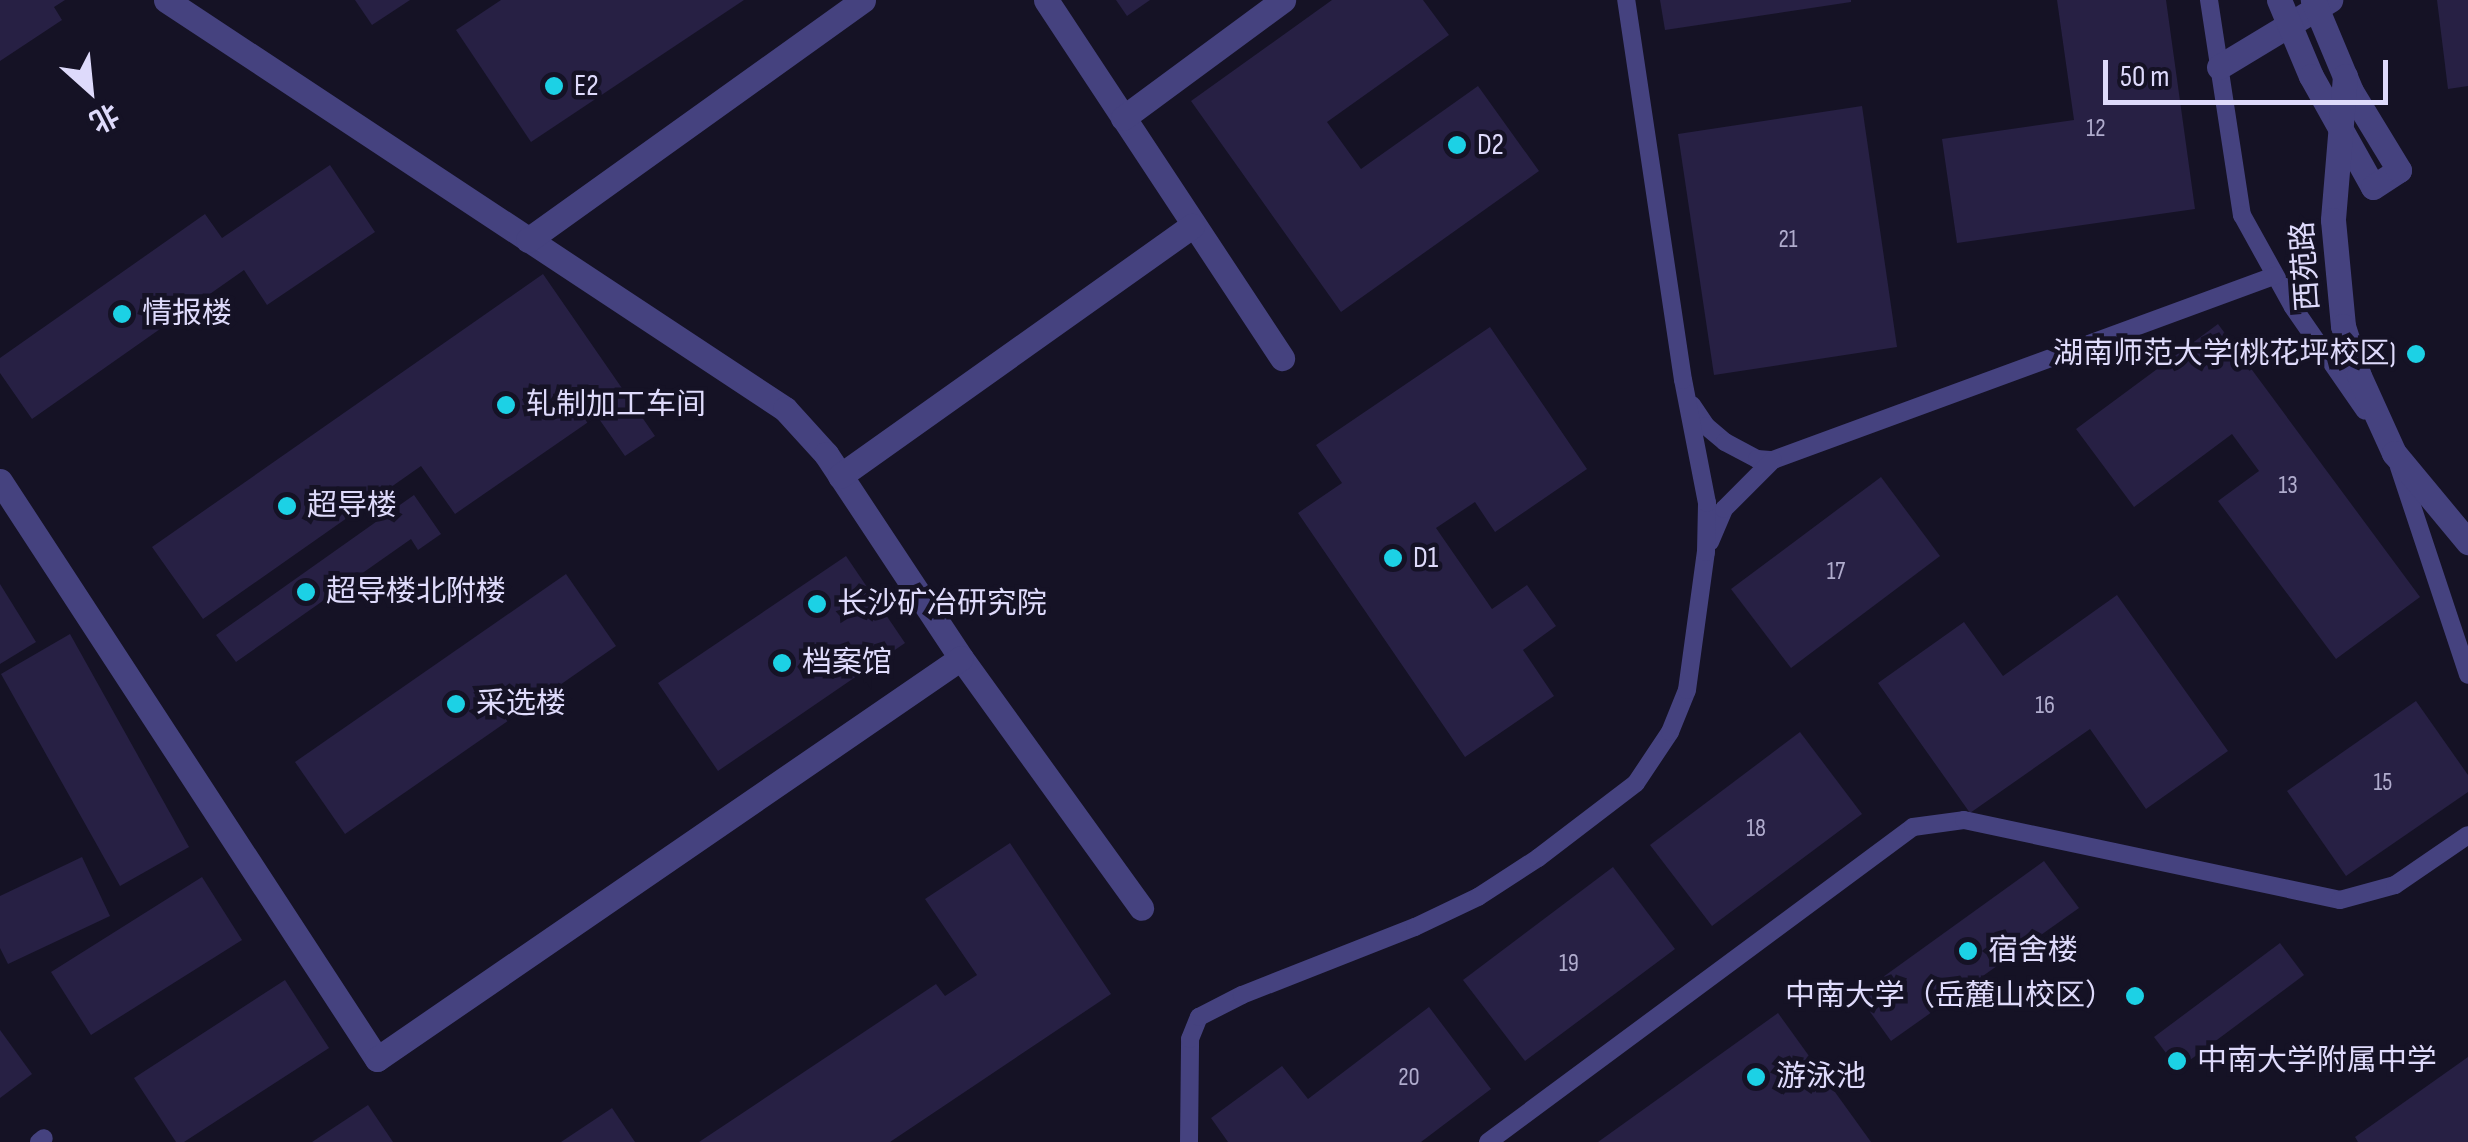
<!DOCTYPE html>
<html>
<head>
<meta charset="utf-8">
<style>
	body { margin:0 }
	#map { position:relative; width:2468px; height:1142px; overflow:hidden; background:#151225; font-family:"Sofia Sans Condensed","Noto Sans SC",sans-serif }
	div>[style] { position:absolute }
	.building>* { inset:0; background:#272044 }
	.service>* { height:18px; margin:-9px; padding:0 9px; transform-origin:9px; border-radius:9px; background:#45427f }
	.minor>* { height:25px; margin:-12.5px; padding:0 12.5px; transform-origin:12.5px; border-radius:12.5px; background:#45427f }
	.tertiary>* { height:25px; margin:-12.5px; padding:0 12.5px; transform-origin:12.5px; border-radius:12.5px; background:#45427f }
	.dots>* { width:28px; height:28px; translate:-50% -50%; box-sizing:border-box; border:5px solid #151225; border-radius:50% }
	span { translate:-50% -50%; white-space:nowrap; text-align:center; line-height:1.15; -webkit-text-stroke:9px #151225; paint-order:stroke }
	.number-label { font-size:25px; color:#b0accd }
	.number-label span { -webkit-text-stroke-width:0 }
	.poi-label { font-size:30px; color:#dedafb }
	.left { translate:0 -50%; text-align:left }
	.right { translate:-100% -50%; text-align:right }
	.street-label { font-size:30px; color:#dedafb }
	.north { position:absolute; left:40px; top:40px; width:100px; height:100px; -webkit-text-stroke:8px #151225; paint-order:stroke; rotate:153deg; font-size:28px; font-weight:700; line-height:40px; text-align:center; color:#dedafb }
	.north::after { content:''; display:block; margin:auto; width:35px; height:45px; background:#dedafb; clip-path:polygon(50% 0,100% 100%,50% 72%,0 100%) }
	.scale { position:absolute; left:2103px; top:60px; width:285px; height:45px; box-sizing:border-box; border:5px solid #dedafb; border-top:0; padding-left:12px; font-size:30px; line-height:35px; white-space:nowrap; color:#dedafb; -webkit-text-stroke:8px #151225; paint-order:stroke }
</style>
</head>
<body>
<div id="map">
	<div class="building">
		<i style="clip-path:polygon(0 0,65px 0,54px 7px,62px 20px,0 61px)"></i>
		<i style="clip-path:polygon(355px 0,410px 0,372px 25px)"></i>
		<i style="clip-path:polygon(501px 0,744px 0,531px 142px,456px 30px)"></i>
		<i style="clip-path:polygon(1116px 0,1150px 0,1127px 16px)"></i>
		<i style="clip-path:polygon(1332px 0,1423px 0,1449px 35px,1327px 122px,1361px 169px,1478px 86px,1539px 171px,1341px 312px,1191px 101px)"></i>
		<i style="clip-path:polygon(1660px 0,1851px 0,1851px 2px,1665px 30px)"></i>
		<i style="clip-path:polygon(2057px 0,2166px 0,2195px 209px,1957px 243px,1942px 139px,2074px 120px)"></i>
		<i style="clip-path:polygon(2437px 0,2468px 0,2468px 86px,2448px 89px)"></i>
		<i style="clip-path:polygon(1862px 106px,1897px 347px,1714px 375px,1678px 134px)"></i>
		<i style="clip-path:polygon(330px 165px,375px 232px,267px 305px,244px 270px,32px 419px,0 373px,0 358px,205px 214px,222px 238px)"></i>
		<i style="clip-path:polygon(543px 274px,655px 436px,625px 456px,597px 416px,455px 514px,421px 466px,203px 619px,152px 547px)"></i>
		<i style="clip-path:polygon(2218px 324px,2420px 597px,2336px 659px,2218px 501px,2259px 471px,2232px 434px,2134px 507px,2076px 429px)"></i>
		<i style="clip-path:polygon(1490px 327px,1587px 469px,1495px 532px,1475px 502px,1436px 528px,1492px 609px,1527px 585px,1556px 626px,1523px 650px,1554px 696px,1465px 757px,1298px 513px,1342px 483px,1316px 445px)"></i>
		<i style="clip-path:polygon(1881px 477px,1940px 556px,1791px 668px,1731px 589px)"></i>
		<i style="clip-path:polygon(414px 495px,441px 534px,418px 550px,411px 539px,236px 662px,216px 635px)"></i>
		<i style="clip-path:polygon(846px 556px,905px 643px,718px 771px,658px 683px)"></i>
		<i style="clip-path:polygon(566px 574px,616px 646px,345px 834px,295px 762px)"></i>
		<i style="clip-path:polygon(0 584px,36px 642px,0 664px)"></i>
		<i style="clip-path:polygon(2117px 595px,2228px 751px,2146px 809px,2090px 729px,1970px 813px,1878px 683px,1964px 622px,2003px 676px)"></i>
		<i style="clip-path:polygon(70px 634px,189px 847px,120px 886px,1px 674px)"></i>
		<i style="clip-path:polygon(2416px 701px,2468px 775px,2468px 792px,2346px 876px,2287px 791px)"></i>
		<i style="clip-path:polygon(1800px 732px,1862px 814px,1712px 926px,1650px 845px)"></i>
		<i style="clip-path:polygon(1010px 843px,1111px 994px,890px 1142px,699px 1142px,936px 984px,945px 996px,977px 975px,925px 899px)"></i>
		<i style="clip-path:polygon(82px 857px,110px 916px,8px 964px,0 948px,0 896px)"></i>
		<i style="clip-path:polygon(2044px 861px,2079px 908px,1891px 1041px,1858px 995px)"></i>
		<i style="clip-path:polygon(1613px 867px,1675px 949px,1525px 1061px,1463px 980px)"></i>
		<i style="clip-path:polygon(202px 877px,242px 940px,91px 1035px,51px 972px)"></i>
		<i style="clip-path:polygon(2280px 943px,2304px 975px,2178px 1069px,2154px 1037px)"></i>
		<i style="clip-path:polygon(285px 980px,329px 1048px,184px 1142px,176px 1142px,134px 1078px)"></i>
		<i style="clip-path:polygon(1429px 1007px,1491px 1089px,1421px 1142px,1228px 1142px,1211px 1118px,1282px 1066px,1308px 1099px)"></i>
		<i style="clip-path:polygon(1778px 1013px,1871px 1142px,1598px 1142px)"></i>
		<i style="clip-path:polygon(0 1030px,32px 1074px,0 1098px)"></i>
		<i style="clip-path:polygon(2468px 1057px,2468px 1142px,2358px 1142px,2355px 1137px)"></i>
		<i style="clip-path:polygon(368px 1105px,393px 1142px,312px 1142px)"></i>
		<i style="clip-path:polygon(612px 1108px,635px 1142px,561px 1142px)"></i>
	</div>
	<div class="service">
		<i style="left:2209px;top:0;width:218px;rotate:81.3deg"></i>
		<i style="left:2242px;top:215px;width:105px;rotate:61deg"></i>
		<i style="left:2293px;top:307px;width:126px;rotate:55.3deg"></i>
		<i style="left:1692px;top:405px;width:25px;rotate:56deg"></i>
		<i style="left:1706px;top:426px;width:25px;rotate:40deg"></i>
		<i style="left:1725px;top:442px;width:36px;rotate:28deg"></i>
		<i style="left:1757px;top:459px;width:16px;rotate:4deg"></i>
		<i style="left:1773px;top:460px;width:534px;rotate:-20.17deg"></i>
		<i style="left:2399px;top:467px;width:219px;rotate:71.6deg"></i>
		<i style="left:1710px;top:542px;width:36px;rotate:-67deg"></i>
		<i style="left:1724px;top:509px;width:69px;rotate:-45deg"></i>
		<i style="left:39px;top:1142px;width:6px;rotate:-39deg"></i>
		<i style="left:1189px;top:1142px;width:103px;rotate:-89.4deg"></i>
		<i style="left:1190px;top:1039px;width:24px;rotate:-68deg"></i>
		<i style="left:1199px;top:1017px;width:48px;rotate:-27.1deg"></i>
		<i style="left:1242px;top:995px;width:186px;rotate:-21.5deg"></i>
		<i style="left:1415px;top:927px;width:70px;rotate:-25.5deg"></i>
		<i style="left:1478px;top:897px;width:72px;rotate:-33deg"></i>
		<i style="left:1538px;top:858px;width:123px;rotate:-37.4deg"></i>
		<i style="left:1636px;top:783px;width:61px;rotate:-56.3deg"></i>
		<i style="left:1670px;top:732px;width:45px;rotate:-68deg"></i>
		<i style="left:1687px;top:690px;width:139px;rotate:-82.2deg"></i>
		<i style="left:1706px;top:552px;width:49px;rotate:-88.8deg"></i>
		<i style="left:1707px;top:503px;width:125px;rotate:-101deg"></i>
		<i style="left:1683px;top:380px;width:384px;rotate:-98.5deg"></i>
		<i style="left:1488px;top:1142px;width:529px;rotate:-36.54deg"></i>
		<i style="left:1913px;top:827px;width:51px;rotate:-7.8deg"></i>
		<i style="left:1964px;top:820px;width:384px;rotate:12deg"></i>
		<i style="left:2340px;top:900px;width:57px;rotate:-15.3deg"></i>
		<i style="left:2395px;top:885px;width:88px;rotate:-34.4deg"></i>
	</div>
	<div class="minor">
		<i style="left:166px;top:0;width:742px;rotate:33.45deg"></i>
		<i style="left:785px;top:409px;width:61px;rotate:47.7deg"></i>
		<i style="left:826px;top:454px;width:245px;rotate:56.5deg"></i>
		<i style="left:961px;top:658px;width:308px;rotate:54.2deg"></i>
		<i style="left:1046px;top:0;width:429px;rotate:56.6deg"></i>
		<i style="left:2219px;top:67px;width:130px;rotate:-31.1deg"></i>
		<i style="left:1123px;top:118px;width:199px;rotate:-36.4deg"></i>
		<i style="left:528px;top:240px;width:412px;rotate:-35.6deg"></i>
		<i style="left:840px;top:476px;width:432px;rotate:-35.4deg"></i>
		<i style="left:0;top:481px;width:690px;rotate:56.89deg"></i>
		<i style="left:377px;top:1059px;width:708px;rotate:-34.48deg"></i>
	</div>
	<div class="tertiary">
		<i style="left:2279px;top:0;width:82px;rotate:67.2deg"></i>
		<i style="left:2311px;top:76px;width:127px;rotate:60.8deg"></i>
		<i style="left:2373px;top:187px;width:31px;rotate:-33deg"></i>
		<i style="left:2399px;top:170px;width:92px;rotate:-121.3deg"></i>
		<i style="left:2351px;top:91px;width:99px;rotate:-112.7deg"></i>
		<i style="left:2345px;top:76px;width:144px;rotate:94.8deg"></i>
		<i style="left:2333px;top:220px;width:106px;rotate:84.6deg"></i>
		<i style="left:2343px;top:326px;width:52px;rotate:72.3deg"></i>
		<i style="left:2359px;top:376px;width:85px;rotate:65.6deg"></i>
		<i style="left:2394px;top:453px;width:116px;rotate:50.3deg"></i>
	</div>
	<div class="dots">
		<i style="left:554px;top:86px;background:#1cd1e5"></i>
		<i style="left:1457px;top:145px;background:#1cd1e5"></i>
		<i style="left:122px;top:314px;background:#1cd1e5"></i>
		<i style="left:2416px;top:354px;background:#1cd1e5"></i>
		<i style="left:506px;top:405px;background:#1cd1e5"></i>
		<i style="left:287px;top:506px;background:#1cd1e5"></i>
		<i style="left:1393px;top:558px;background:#1cd1e5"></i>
		<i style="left:306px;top:592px;background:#1cd1e5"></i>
		<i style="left:817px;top:604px;background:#1cd1e5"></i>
		<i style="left:782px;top:663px;background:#1cd1e5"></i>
		<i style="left:456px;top:704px;background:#1cd1e5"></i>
		<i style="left:1968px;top:951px;background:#1cd1e5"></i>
		<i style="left:2135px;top:996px;background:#1cd1e5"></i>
		<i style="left:2177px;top:1061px;background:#1cd1e5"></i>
		<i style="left:1756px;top:1077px;background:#1cd1e5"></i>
	</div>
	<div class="number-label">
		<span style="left:2096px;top:129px">12</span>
		<span style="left:1788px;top:240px">21</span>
		<span style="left:2288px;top:486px">13</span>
		<span style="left:1836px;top:572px">17</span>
		<span style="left:2045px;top:706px">16</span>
		<span style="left:2383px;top:783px">15</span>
		<span style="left:1756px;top:829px">18</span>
		<span style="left:1569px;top:964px">19</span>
		<span style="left:1409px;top:1078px">20</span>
	</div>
	<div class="poi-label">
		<span class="left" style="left:574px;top:86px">E2</span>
		<span class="left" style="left:1477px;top:145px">D2</span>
		<span class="left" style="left:142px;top:314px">情报楼</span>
		<span class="right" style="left:2396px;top:354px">湖南师范大学(桃花坪校区)</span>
		<span class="left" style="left:526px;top:405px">轧制加工车间</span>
		<span class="left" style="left:307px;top:506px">超导楼</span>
		<span class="left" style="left:1413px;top:558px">D1</span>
		<span class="left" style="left:326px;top:592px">超导楼北附楼</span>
		<span class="left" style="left:837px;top:604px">长沙矿冶研究院</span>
		<span class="left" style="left:802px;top:663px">档案馆</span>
		<span class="left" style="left:476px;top:704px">采选楼</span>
		<span class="left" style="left:1988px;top:951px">宿舍楼</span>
		<span class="right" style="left:2115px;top:996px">中南大学（岳麓山校区）</span>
		<span class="left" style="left:2197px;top:1061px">中南大学附属中学</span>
		<span class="left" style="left:1776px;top:1077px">游泳池</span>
	</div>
	<div class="street-label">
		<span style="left:2306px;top:266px;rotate:-94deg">西苑路</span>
	</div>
	<div class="north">北</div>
	<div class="scale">50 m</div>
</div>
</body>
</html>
